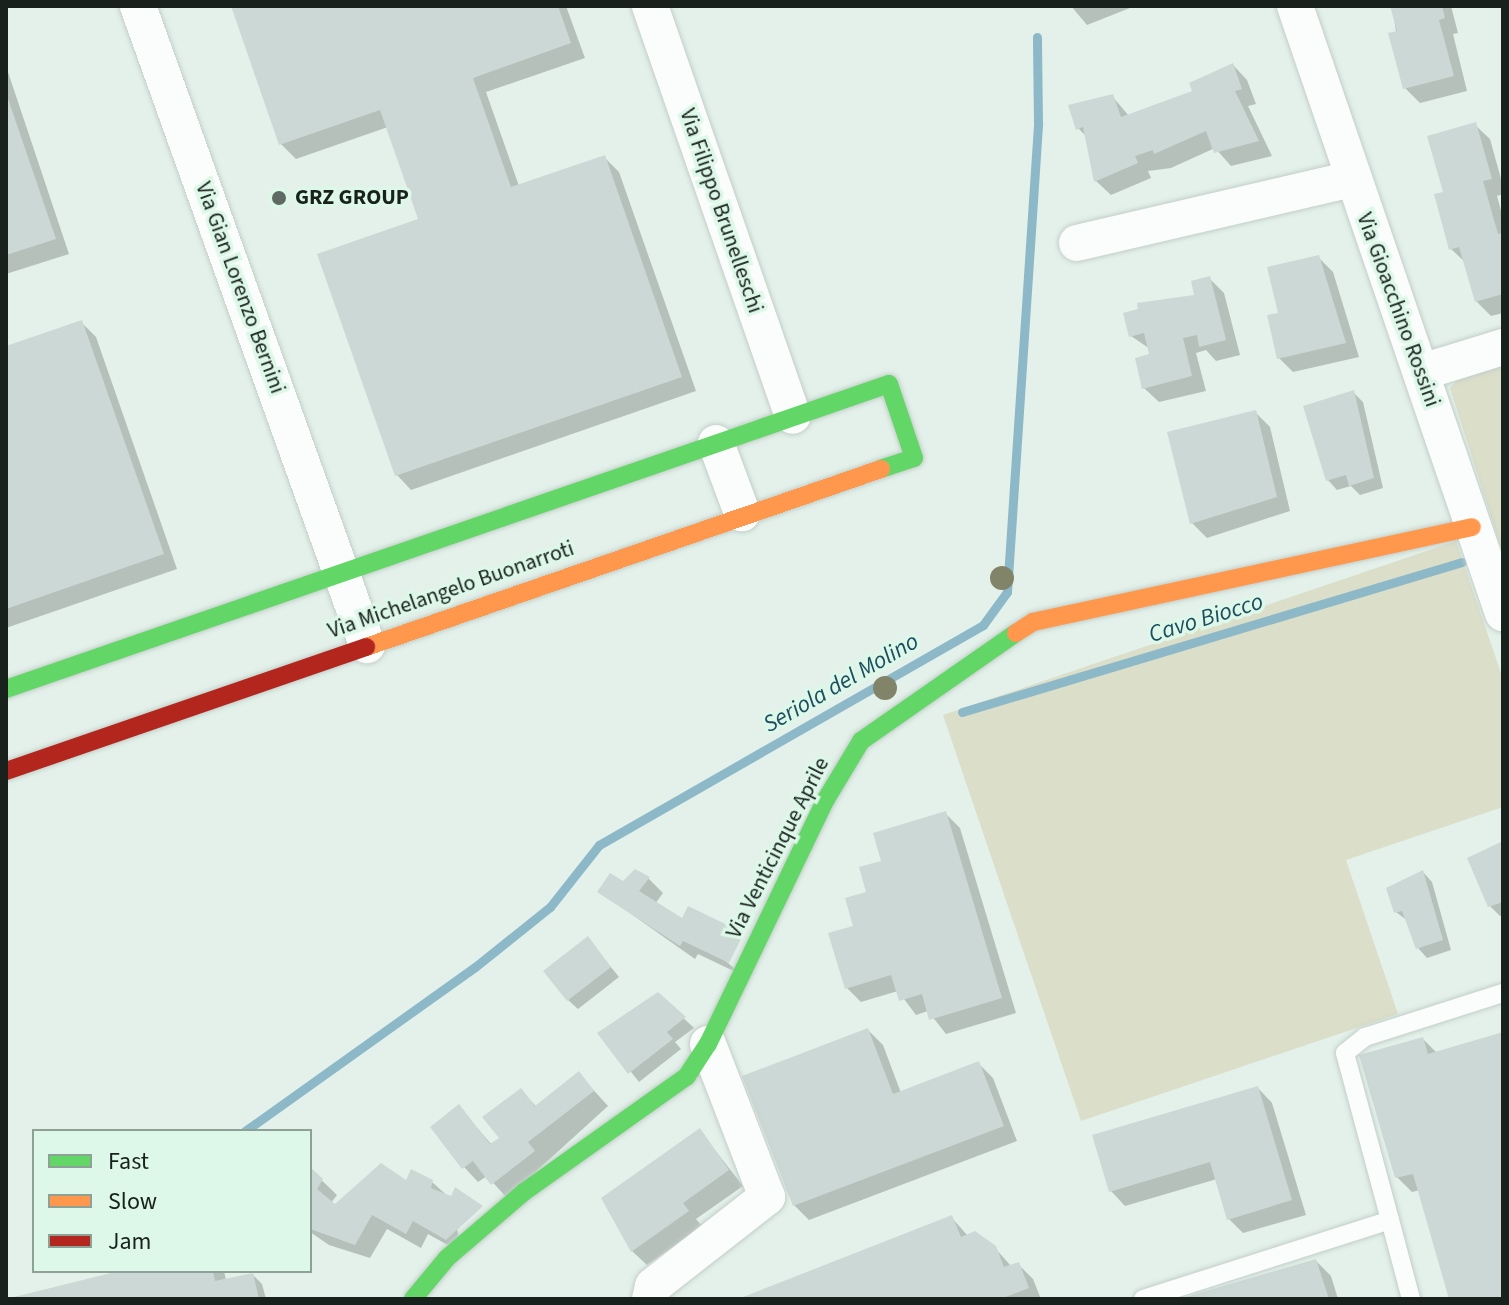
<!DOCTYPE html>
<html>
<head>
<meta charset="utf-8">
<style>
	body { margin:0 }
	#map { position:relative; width:1509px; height:1305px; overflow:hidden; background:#e3f1ea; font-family:"Source Sans 3",sans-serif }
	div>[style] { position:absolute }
	.green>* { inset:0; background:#dbdec9 }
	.shadow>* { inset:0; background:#0003 }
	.stream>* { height:9px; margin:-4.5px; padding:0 4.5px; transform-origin:4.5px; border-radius:4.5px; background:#8cb8c8 }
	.building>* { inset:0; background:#ccd8d5 }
	.roads { filter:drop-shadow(0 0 2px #c3cec8) drop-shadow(0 0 2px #c3cec8) }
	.lane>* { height:18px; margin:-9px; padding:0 9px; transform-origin:9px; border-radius:9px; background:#fbfdfc }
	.street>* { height:36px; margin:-18px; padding:0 18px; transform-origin:18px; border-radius:18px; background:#fbfdfc }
	.fast>* { height:18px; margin:-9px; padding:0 9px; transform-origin:9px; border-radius:9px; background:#63d668 }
	.slow>* { height:18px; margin:-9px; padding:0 9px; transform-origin:9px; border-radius:9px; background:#ff974d }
	.jam>* { height:18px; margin:-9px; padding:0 9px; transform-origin:9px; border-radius:9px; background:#b3261e }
	.trees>* { width:24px; height:24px; margin:-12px; border-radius:50%; background:#828469 }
	.dots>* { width:22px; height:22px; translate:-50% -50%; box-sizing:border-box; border:4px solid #ddf7e9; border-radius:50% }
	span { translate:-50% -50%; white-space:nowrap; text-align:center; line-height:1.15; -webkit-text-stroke:7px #ddf7e9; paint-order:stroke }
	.poi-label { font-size:22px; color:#18211c; font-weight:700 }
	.left { translate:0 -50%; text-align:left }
	.street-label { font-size:22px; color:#18211c }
	.water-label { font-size:24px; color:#1d4e60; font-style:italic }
	.frame { position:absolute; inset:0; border:8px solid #18211c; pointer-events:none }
	.legend { position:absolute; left:32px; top:1129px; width:280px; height:144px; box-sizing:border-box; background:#ddf7e9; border:2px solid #8ea197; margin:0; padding:10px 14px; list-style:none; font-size:24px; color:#18211c }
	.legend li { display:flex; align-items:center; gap:16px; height:40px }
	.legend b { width:40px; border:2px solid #8ea197 }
</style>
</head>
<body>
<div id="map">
	<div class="green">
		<i style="clip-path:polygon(1503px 366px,1503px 554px,1450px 388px,1458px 379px)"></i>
		<i style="clip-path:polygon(1456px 541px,1503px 679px,1503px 807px,1346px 860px,1398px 1014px,1081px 1121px,943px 715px)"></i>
	</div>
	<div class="shadow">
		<i style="clip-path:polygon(233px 6px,566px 6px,585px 58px,486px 92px,519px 186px,604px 157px,619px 172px,696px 391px,411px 490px,397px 475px,421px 220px,388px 127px,296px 159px,281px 144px)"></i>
		<i style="clip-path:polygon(1071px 6px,1135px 6px,1087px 25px)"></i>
		<i style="clip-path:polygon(1392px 6px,1451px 6px,1458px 33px,1453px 34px,1467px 91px,1420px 103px,1405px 88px)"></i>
		<i style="clip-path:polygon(1233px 65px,1247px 80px,1256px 104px,1248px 106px,1272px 156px,1231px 166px,1215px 148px,1171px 168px,1148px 171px,1151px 178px,1111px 195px,1096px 181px,1087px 137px,1078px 128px,1112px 96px,1129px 116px,1194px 92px)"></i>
		<i style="clip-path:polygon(6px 66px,69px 254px,6px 274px)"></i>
		<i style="clip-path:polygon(1475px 125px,1490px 139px,1503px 186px,1503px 194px,1497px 196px,1503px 218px,1503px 313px,1491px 316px,1476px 301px,1466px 263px,1451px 249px,1445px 193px)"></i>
		<i style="clip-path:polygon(1318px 257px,1333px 272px,1359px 357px,1293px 372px,1279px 358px,1280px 315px)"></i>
		<i style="clip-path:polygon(1209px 278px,1224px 293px,1240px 355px,1216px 361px,1206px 350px,1196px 353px,1206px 391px,1159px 402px,1144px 388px,1150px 349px,1131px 336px,1139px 304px,1197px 296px)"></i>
		<i style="clip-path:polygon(81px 322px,96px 337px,177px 569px,6px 628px,6px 349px)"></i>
		<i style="clip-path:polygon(1354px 393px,1363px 402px,1383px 488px,1360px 495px,1351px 486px,1337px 490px,1328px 480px)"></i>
		<i style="clip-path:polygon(1255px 412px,1270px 427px,1290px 511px,1207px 538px,1192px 523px)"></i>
		<i style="clip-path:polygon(946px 814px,960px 828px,1016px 1013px,946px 1034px,928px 1011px,916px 1015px,898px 991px,861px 1002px,847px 988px,856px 927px,884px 862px)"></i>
		<i style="clip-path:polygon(1503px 844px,1503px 915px,1500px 916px,1490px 906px)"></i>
		<i style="clip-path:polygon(1423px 872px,1432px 882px,1451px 950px,1427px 958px,1418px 948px,1408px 921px,1396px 912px)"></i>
		<i style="clip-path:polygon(648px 878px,663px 893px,655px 904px,744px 976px,698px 954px,695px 959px,600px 892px)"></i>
		<i style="clip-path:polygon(588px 939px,619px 977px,578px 1009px,568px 1000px)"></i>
		<i style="clip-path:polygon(658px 994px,694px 1028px,675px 1042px,681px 1049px,639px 1082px,600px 1033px)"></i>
		<i style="clip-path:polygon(868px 1030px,883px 1045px,901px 1093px,978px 1063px,993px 1078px,1017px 1141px,809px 1220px,794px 1205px)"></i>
		<i style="clip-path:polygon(1503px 1034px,1503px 1299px,1451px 1299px,1420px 1190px,1412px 1192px,1397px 1177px,1423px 1039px,1437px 1053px)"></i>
		<i style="clip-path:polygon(579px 1074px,608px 1106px,507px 1198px,487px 1176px,478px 1182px,464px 1167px,459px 1107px,492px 1145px,502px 1138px,520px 1090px,537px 1107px)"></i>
		<i style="clip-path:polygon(1258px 1088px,1272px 1103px,1306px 1215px,1243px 1233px,1229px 1219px,1217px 1179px,1125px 1206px,1111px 1191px)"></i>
		<i style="clip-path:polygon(700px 1131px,743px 1186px,696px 1219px,702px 1226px,647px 1265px,632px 1251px)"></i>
		<i style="clip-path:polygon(310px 1169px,337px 1195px,331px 1203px,335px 1207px,407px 1183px,432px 1182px,451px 1199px,462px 1253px,428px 1234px,421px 1248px,387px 1229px,370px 1258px,329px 1245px,310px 1232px)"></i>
		<i style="clip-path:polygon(952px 1218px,968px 1236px,994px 1247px,1011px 1266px,1018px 1264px,1033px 1279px,1041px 1299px,743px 1299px)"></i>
		<i style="clip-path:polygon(1316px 1261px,1331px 1276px,1338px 1299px,1187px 1299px)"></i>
		<i style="clip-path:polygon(129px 1271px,224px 1271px,226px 1280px,253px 1275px,262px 1284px,266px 1299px,6px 1299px)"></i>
	</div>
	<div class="stream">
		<i style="left:962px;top:712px;width:522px;rotate:-16.7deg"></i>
		<i style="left:245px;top:1131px;width:282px;rotate:-35.5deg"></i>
		<i style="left:475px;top:967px;width:96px;rotate:-38.7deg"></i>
		<i style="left:550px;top:907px;width:79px;rotate:-51.7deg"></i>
		<i style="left:599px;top:845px;width:443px;rotate:-29.8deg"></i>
		<i style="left:983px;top:625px;width:41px;rotate:-54deg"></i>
		<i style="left:1007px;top:592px;width:470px;rotate:-86.2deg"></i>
		<i style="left:1038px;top:123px;width:86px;rotate:-90.7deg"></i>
	</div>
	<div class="building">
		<i style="clip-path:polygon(231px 6px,558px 6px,571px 43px,473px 78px,511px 187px,605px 155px,682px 377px,395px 476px,317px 254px,418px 219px,380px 110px,279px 145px)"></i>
		<i style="clip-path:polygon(1390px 6px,1442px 6px,1445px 18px,1439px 20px,1454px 76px,1403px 89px,1388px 33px,1397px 31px)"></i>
		<i style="clip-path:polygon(1233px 63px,1242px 89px,1235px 91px,1259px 141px,1214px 153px,1206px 131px,1154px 154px,1153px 150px,1135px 156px,1138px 163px,1094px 182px,1083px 127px,1076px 130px,1068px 105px,1113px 94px,1121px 117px,1192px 91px,1189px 83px)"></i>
		<i style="clip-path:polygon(6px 93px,56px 239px,6px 255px)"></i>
		<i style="clip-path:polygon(1476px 122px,1492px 179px,1483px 181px,1498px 234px,1503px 233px,1503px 294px,1475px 302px,1459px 247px,1449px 250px,1434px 194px,1443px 192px,1427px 136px)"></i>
		<i style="clip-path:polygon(1319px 255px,1346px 343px,1277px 359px,1267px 315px,1278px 313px,1267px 267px)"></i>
		<i style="clip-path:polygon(1210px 276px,1226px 340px,1199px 347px,1197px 335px,1183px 338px,1192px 376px,1142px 389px,1135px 358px,1149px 354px,1144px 333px,1129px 337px,1123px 313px,1138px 309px,1137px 303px,1194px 295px,1191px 281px)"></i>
		<i style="clip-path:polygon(82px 320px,164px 554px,6px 609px,6px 346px)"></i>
		<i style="clip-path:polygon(1354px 390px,1374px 478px,1349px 486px,1346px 475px,1326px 481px,1303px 406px)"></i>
		<i style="clip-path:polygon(1256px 410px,1277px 497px,1190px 524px,1167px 432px)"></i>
		<i style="clip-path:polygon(946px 811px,1002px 998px,929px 1020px,922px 994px,899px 1001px,891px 975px,845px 989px,828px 933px,853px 926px,845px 898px,866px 892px,859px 867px,881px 861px,873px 833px)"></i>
		<i style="clip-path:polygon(1503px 841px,1503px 902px,1488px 907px,1467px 858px)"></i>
		<i style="clip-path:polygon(635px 869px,650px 877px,639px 891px,682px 918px,688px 906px,744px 933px,729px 963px,683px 941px,680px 946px,597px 892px,610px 873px,623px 881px)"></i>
		<i style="clip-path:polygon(1423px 870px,1443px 940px,1416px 949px,1402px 911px,1394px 913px,1386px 888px)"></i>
		<i style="clip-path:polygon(588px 936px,611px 967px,567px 1001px,543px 971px)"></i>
		<i style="clip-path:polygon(658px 992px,686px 1017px,667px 1032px,673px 1039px,628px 1074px,597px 1033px)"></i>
		<i style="clip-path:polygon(868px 1028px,893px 1094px,979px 1061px,1004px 1126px,793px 1206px,742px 1076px)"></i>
		<i style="clip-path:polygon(1503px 1032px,1503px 1299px,1449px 1299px,1413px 1174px,1395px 1178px,1359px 1055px,1423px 1037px,1428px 1054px)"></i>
		<i style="clip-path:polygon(579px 1071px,594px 1091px,528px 1142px,535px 1151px,491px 1185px,473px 1161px,462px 1169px,430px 1127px,459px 1104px,490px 1144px,499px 1138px,482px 1117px,521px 1088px,535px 1106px)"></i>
		<i style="clip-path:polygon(1258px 1086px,1292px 1200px,1227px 1220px,1210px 1162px,1109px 1192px,1092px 1135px)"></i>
		<i style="clip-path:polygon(700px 1128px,729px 1170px,683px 1203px,689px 1211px,631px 1252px,601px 1198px)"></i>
		<i style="clip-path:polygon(381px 1163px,406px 1180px,411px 1169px,433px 1180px,431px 1188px,451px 1196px,455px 1187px,483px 1206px,446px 1240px,413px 1221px,406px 1234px,372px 1215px,355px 1245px,310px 1229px,310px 1167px,323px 1179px,317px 1189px,335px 1204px)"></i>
		<i style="clip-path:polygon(952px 1215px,961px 1237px,975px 1231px,996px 1246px,1004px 1267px,1019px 1262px,1029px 1288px,1000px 1299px,738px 1299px)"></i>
		<i style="clip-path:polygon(1316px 1259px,1329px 1299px,1182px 1299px,1182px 1298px)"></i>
		<i style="clip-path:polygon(119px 1271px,213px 1271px,215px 1281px,253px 1273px,259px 1299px,6px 1299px)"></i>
	</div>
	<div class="roads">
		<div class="lane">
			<i style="left:1390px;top:1220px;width:173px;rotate:-105.1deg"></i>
			<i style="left:1345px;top:1053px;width:26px;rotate:-39deg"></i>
			<i style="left:1365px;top:1037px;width:145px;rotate:-17.7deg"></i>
			<i style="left:1143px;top:1299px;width:259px;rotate:-17.7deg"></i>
			<i style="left:1390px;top:1220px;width:82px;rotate:75.1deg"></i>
		</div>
		<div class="street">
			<i style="left:138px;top:6px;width:679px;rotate:70.28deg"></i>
			<i style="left:650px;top:6px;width:434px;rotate:70.8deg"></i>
			<i style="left:1295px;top:6px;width:642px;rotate:71.09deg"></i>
			<i style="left:1077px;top:243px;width:282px;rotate:-13.1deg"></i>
			<i style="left:1422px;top:372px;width:85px;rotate:-17.2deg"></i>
			<i style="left:716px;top:443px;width:75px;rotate:69.6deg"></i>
			<i style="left:650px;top:1299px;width:13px;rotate:-77deg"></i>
			<i style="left:653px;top:1286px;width:145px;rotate:-38deg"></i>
			<i style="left:767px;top:1197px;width:164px;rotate:-111.1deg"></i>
		</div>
		<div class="fast">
			<i style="left:6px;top:689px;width:934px;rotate:-19.06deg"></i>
			<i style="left:889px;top:384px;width:78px;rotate:71.3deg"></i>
			<i style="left:914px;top:458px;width:35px;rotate:162deg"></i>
			<i style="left:413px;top:1299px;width:53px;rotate:-50.3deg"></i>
			<i style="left:447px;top:1258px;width:101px;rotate:-40.6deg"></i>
			<i style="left:524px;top:1192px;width:200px;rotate:-35.4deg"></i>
			<i style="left:687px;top:1076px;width:38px;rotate:-57deg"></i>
			<i style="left:708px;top:1044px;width:270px;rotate:-64.3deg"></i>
			<i style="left:825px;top:801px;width:70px;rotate:-59deg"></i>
			<i style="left:861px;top:741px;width:189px;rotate:-34.9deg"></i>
		</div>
		<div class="slow">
			<i style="left:1016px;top:633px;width:20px;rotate:-33deg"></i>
			<i style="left:1033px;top:622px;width:449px;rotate:-12.2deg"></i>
			<i style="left:366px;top:647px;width:545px;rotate:-19.07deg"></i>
		</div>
		<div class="jam">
			<i style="left:6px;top:771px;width:381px;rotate:-19deg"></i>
		</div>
	</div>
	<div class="trees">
		<i style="left:1002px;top:578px"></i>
		<i style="left:885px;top:688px"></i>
	</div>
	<div class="dots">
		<i style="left:279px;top:198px;background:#5f6a64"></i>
	</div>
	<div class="poi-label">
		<span class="left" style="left:295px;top:198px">GRZ GROUP</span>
	</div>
	<div class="street-label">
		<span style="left:721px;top:211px;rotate:71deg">Via Filippo Brunelleschi</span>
		<span style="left:240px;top:288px;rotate:70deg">Via Gian Lorenzo Bernini</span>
		<span style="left:1398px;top:310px;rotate:70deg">Via Gioacchino Rossini</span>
		<span style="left:451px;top:590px;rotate:-19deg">Via Michelangelo Buonarroti</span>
		<span style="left:778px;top:848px;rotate:-63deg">Via Venticinque Aprile</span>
	</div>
	<div class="water-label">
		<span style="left:1206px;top:618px;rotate:-17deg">Cavo Biocco</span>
		<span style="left:841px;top:683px;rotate:-30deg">Seriola del Molino</span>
	</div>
	<div class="frame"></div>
	<ul class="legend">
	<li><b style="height:10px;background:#63d668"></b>Fast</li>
	<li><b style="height:10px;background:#ff974d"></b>Slow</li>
	<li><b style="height:10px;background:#b3261e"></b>Jam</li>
	</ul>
</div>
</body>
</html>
